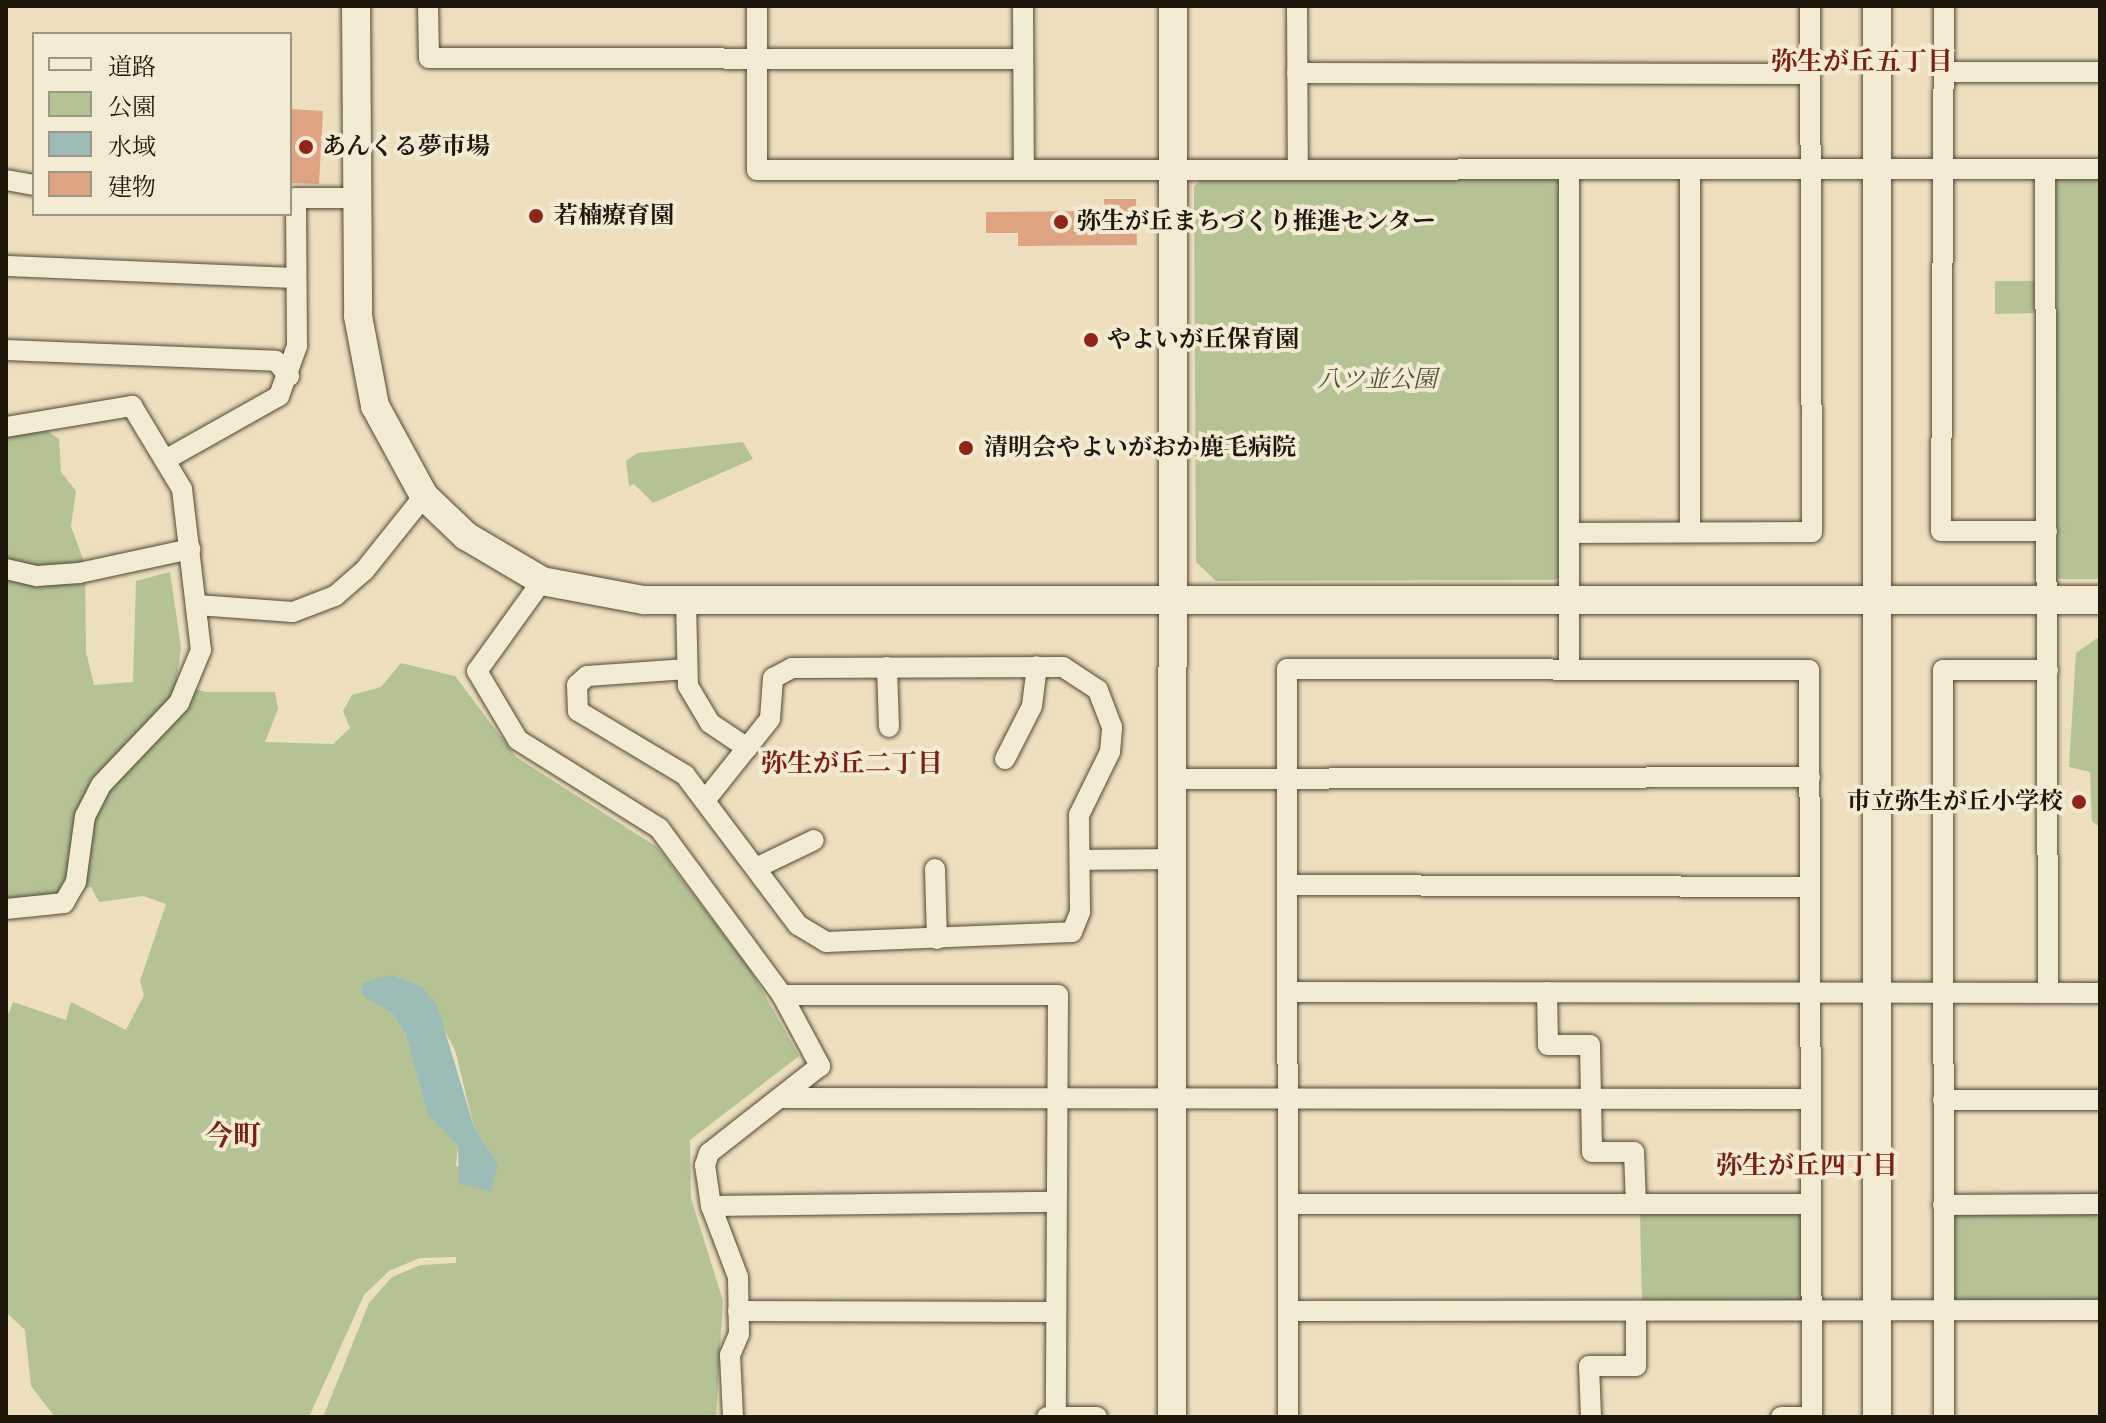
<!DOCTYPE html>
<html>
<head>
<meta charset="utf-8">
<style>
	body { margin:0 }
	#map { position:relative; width:2106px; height:1423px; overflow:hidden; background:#eddebd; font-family:"IM FELL Great Primer","Noto Serif JP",serif }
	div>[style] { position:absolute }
	.green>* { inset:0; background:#b4c294 }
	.water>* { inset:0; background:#9abbb6 }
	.building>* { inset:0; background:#dea381 }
	.roads { filter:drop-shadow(0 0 2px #524838) drop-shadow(0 0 2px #524838) }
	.street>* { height:20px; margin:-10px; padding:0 10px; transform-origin:10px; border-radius:10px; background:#f3ead4 }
	.secondary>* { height:28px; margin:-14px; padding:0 14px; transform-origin:14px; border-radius:14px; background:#f3ead4 }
	.dots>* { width:22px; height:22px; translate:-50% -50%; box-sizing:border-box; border:4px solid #f3ead4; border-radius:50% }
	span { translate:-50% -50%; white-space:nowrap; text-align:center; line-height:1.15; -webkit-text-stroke:8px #f3ead4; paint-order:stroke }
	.poi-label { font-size:24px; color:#1f160c; font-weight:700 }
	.left { translate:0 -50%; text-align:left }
	.right { translate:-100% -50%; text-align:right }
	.park-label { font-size:24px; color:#53523c; font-style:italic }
	.neighbourhood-label { font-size:26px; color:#7a1f14; font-weight:700 }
	.quarter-label { font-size:28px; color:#7a1f14; font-weight:700 }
	.frame { position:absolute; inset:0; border:8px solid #1f160c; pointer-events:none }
	.legend { position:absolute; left:32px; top:32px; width:260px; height:184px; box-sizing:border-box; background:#f3ead4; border:2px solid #9e9584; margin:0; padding:10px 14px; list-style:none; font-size:24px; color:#1f160c }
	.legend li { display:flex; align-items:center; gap:16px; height:40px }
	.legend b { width:40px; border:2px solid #9e9584 }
</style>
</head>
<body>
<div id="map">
	<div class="green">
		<i style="clip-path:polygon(2056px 177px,2100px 177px,2100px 579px,2057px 579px)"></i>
		<i style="clip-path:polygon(1554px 178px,1560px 183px,1561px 575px,1556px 580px,1216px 581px,1196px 562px,1194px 187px,1200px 180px)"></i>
		<i style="clip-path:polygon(1995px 281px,2034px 281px,2034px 313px,1995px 314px)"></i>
		<i style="clip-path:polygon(evenodd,44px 429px,59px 439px,61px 472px,76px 491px,71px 526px,85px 565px,86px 652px,94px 685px,133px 682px,136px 581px,170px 572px,181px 648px,176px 685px,206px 692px,275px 692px,278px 709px,265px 742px,333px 744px,350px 728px,343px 711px,352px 695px,381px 687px,401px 663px,455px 676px,516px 757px,657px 847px,750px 969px,799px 1056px,690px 1140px,691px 1198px,723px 1301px,716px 1417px,323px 1417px,369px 1303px,392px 1277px,421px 1265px,456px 1263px,456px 1257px,420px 1258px,389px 1271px,364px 1295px,309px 1417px,55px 1417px,31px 1386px,25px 1330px,6px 1312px,6px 1020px,13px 1002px,66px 1020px,71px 1002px,126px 1030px,144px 995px,140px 981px,166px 904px,143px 896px,99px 902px,91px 887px,6px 902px,6px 434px,44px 429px,390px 976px,421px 986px,455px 1050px,474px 1127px,498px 1164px,456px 1166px,458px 1146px,428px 1113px,405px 1033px,391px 1012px,390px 976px)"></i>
		<i style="clip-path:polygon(743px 442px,753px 459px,653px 503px,634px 484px,629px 486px,626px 461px,637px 453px)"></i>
		<i style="clip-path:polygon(2100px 636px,2100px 828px,2092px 821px,2090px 772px,2069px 767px,2076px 653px)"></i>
		<i style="clip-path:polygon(1950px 1211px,2100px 1211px,2100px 1303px,1950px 1303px)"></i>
		<i style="clip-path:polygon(1640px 1212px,1797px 1212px,1802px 1215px,1802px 1300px,1642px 1303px)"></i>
	</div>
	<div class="water">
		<i style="clip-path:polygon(390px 975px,421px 986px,437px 1005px,474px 1127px,498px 1164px,491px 1192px,459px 1183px,458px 1146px,428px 1114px,405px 1033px,391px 1012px,362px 995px,362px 983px)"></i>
	</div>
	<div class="building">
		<i style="clip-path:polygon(290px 109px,323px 111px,319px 184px,290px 183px)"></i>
		<i style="clip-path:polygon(1104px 199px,1136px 199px,1137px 245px,1018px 246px,1018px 233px,986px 233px,986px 212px,1104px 211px)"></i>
	</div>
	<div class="roads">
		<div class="street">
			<i style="left:428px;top:6px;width:52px;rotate:88.9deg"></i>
			<i style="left:429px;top:58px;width:594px;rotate:0.1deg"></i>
			<i style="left:757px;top:6px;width:164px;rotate:90deg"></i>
			<i style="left:757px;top:170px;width:1343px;rotate:-0.04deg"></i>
			<i style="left:1023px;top:6px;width:164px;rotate:89.7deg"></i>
			<i style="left:1297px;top:6px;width:164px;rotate:89.7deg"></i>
			<i style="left:1944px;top:6px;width:525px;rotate:90.33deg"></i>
			<i style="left:1941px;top:531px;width:106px"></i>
			<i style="left:1943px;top:72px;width:157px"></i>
			<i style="left:1297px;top:73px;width:513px;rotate:0.11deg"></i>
			<i style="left:2045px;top:169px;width:824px;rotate:89.79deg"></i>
			<i style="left:6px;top:180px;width:28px;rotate:10deg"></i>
			<i style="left:6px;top:266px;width:290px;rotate:2.4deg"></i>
			<i style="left:6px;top:350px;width:270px;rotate:2.3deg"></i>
			<i style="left:276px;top:361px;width:20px;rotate:49deg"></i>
			<i style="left:6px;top:427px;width:128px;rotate:-9.5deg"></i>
			<i style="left:132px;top:406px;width:97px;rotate:58.9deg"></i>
			<i style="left:182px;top:489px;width:162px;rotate:83.3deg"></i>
			<i style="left:201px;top:650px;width:57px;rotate:112.5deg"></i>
			<i style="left:179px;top:703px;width:113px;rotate:133.6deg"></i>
			<i style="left:101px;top:785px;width:35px;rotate:117deg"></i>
			<i style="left:85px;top:816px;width:67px;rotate:97.8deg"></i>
			<i style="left:76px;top:882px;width:24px;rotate:120deg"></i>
			<i style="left:64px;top:903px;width:58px;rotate:174.1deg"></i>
			<i style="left:165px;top:460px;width:131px;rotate:-29.3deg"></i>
			<i style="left:279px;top:396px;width:53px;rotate:-70.2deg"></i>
			<i style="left:297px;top:346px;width:148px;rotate:-90.4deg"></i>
			<i style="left:296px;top:198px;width:61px"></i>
			<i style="left:1690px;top:532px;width:361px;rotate:-90deg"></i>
			<i style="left:1569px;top:533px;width:243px;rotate:-0.2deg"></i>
			<i style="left:1812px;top:532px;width:526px;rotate:-90.22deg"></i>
			<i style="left:6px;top:569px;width:32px;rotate:13deg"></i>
			<i style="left:37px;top:576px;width:42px;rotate:-4.1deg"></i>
			<i style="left:79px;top:573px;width:114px;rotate:-12.2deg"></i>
			<i style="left:542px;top:581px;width:111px;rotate:125.8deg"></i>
			<i style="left:477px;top:671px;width:80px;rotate:59.3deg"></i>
			<i style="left:518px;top:740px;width:166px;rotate:32deg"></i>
			<i style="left:659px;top:828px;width:207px;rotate:53.6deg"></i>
			<i style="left:782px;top:995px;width:81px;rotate:61.8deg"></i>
			<i style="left:820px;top:1066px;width:141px;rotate:141.9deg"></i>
			<i style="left:709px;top:1153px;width:13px;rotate:108deg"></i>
			<i style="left:705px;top:1165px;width:41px;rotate:81.7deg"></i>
			<i style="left:711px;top:1206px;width:76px;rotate:69.2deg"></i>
			<i style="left:738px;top:1277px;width:57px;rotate:89deg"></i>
			<i style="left:739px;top:1334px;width:23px;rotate:113deg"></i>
			<i style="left:730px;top:1355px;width:62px;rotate:87.2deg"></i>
			<i style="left:686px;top:600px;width:86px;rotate:88.7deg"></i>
			<i style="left:688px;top:686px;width:43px;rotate:59.3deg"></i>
			<i style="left:710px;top:723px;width:45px;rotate:34deg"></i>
			<i style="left:197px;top:605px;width:96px;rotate:4.2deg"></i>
			<i style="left:293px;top:612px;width:45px;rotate:-20.9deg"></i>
			<i style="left:335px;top:596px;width:38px;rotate:-41deg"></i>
			<i style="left:364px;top:571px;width:96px;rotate:-51.3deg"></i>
			<i style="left:887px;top:667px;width:60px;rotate:88.1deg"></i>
			<i style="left:687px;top:669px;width:100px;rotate:176deg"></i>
			<i style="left:587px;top:676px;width:13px;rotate:138deg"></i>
			<i style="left:577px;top:685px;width:26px;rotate:88deg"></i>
			<i style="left:578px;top:711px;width:125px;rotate:30.9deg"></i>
			<i style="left:685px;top:775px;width:188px;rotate:53deg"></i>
			<i style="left:798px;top:925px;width:33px;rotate:31deg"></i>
			<i style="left:826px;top:942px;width:246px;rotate:-2.3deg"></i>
			<i style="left:1072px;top:932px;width:22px;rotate:-68deg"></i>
			<i style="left:1080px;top:912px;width:97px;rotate:-90.6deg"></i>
			<i style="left:1079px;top:815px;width:70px;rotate:-63.8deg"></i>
			<i style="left:1110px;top:752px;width:25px;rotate:-85deg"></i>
			<i style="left:1112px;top:727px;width:40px;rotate:-111deg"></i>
			<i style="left:1098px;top:690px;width:42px;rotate:-146.7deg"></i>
			<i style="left:1063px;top:667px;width:271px;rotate:179.8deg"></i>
			<i style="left:792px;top:668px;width:21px;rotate:152deg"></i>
			<i style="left:773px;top:678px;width:41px;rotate:94.2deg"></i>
			<i style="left:770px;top:719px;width:101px;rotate:128.6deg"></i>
			<i style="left:1569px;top:670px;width:499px;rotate:-90deg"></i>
			<i style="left:1005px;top:759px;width:59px;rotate:-63deg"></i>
			<i style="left:1032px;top:706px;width:40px;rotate:-82.9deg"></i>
			<i style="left:1170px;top:779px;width:640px;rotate:-0.18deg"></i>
			<i style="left:1080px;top:860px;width:90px;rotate:-0.6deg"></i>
			<i style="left:756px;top:868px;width:64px;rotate:-25.8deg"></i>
			<i style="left:935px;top:869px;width:70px;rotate:88.4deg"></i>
			<i style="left:1289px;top:885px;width:521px;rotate:0.22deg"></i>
			<i style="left:1289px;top:992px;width:811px;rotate:0.07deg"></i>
			<i style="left:1547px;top:992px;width:53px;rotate:88.9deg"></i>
			<i style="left:1548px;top:1045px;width:42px"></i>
			<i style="left:1590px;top:1045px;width:107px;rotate:88.9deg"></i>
			<i style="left:1592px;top:1152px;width:42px"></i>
			<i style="left:1634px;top:1152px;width:52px;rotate:87.8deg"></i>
			<i style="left:782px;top:995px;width:276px"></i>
			<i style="left:1058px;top:995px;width:422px;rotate:90.3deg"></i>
			<i style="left:783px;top:1098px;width:1028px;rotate:0.06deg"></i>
			<i style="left:1943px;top:1100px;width:157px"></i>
			<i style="left:1288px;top:1204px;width:523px"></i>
			<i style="left:1943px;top:1205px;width:157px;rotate:-0.4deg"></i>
			<i style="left:711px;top:1206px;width:345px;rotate:-0.7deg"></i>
			<i style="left:738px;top:1311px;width:318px;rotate:0.2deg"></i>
			<i style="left:1288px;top:1311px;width:812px;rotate:-0.07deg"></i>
			<i style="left:1047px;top:1417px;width:50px"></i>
			<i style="left:1288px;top:1417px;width:748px;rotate:-90.08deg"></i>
			<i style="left:1287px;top:669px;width:522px;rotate:0.11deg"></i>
			<i style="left:1809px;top:670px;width:747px;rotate:89.77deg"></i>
			<i style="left:1591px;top:1417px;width:51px;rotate:-92.2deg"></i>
			<i style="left:1589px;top:1366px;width:47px"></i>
			<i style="left:1636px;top:1366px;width:55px;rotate:-90deg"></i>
			<i style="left:1781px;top:1417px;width:31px"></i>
			<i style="left:1944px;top:1417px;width:747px;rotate:-90.08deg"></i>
			<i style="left:1943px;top:670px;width:105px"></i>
		</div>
		<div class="secondary">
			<i style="left:356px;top:6px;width:310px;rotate:89.6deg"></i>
			<i style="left:358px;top:316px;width:92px;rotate:79.3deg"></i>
			<i style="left:375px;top:406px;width:102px;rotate:61.4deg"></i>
			<i style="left:424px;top:496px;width:58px;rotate:43.6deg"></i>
			<i style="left:466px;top:536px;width:88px;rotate:30.6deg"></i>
			<i style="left:542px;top:581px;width:104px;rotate:10.6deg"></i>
			<i style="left:644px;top:600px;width:1456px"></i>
			<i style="left:1877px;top:6px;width:1411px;rotate:90deg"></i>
			<i style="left:1172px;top:1417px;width:1411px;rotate:-89.96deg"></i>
		</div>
	</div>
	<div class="dots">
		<i style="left:306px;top:147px;background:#8f2418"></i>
		<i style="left:536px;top:216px;background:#8f2418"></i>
		<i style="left:1061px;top:222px;background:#8f2418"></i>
		<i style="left:1091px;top:340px;background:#8f2418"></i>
		<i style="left:966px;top:448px;background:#8f2418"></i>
		<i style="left:2079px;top:802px;background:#8f2418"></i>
	</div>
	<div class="poi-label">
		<span class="left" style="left:322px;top:147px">あんくる夢市場</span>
		<span class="left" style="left:554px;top:216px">若楠療育園</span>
		<span class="left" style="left:1077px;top:222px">弥生が丘まちづくり推進センター</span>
		<span class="left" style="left:1107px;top:340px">やよいが丘保育園</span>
		<span class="left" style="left:984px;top:448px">清明会やよいがおか鹿毛病院</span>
		<span class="right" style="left:2063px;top:802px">市立弥生が丘小学校</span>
	</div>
	<div class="park-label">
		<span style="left:1377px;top:380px">八ツ並公園</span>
	</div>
	<div class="neighbourhood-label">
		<span style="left:1862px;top:62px">弥生が丘五丁目</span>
		<span style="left:852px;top:764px">弥生が丘二丁目</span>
		<span style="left:1807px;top:1166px">弥生が丘四丁目</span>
	</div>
	<div class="quarter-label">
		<span style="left:233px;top:1136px">今町</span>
	</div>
	<div class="frame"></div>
	<ul class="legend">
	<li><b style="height:10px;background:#f3ead4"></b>道路</li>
	<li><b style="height:22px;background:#b4c294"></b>公園</li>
	<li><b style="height:22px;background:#9abbb6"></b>水域</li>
	<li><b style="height:22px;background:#dea381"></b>建物</li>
	</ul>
</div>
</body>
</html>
